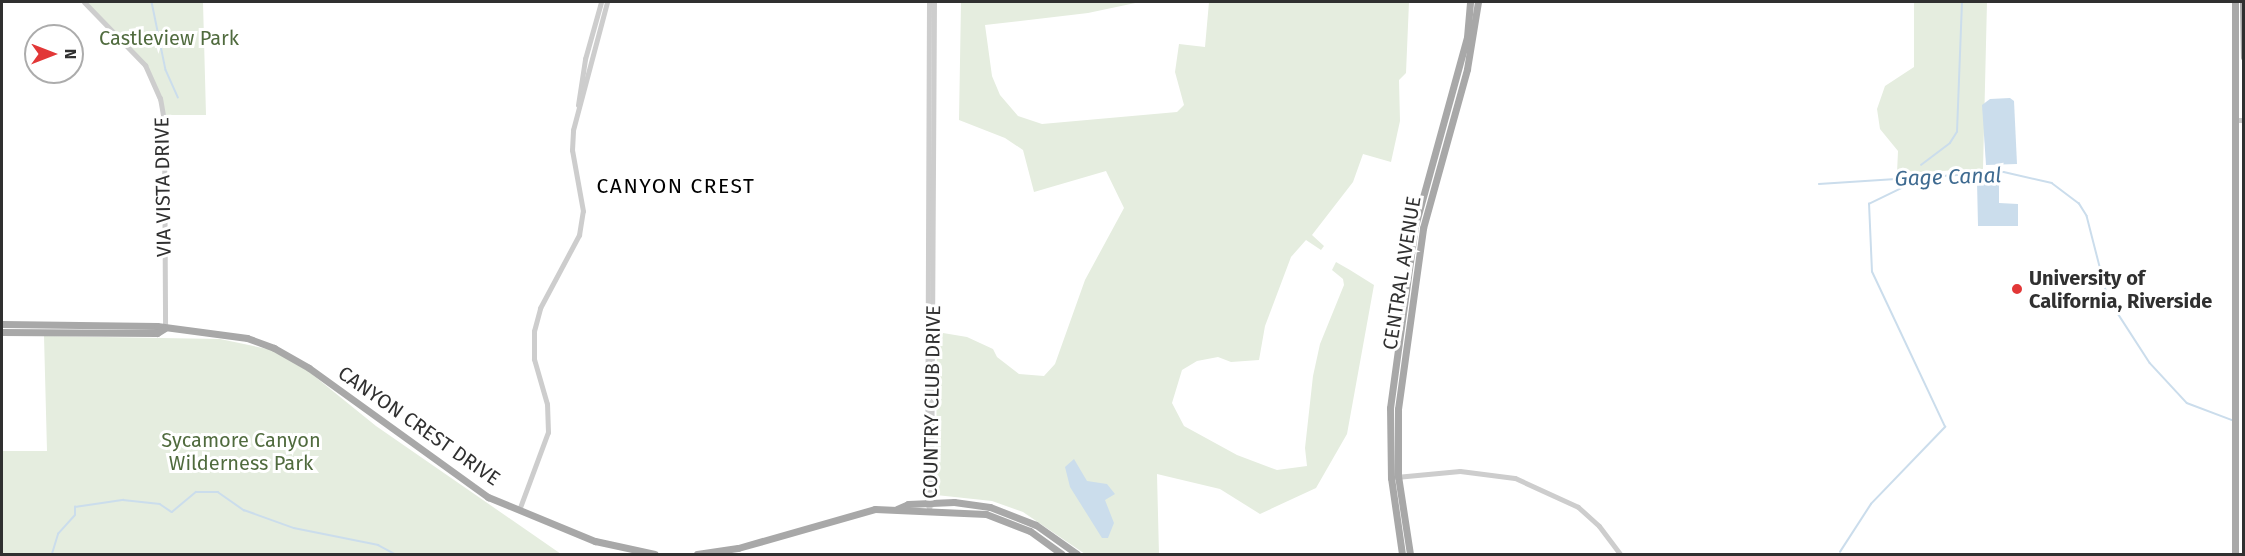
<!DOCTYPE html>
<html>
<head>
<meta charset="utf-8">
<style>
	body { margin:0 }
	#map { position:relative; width:2245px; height:556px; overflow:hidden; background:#fff; font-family:"Fira Sans",sans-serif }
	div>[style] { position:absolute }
	.green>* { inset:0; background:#e5eddf }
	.water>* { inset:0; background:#cbddec }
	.stream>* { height:1.5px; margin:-0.75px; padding:0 0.75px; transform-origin:0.75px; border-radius:0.75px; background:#cbddec }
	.minor>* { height:5px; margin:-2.5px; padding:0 2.5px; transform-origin:2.5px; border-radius:2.5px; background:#cdcdcd }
	.major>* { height:7px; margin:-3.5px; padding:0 3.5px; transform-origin:3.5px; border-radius:3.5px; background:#a8a8a8 }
	.dots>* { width:16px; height:16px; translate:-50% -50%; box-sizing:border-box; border:3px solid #fff; border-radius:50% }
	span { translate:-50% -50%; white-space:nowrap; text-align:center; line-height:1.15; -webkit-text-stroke:6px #fff; paint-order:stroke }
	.park-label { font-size:20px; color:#506b3e }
	.street-label { font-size:20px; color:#303030 }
	.poi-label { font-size:20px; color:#303030; font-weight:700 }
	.left { translate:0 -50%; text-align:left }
	.water-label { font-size:21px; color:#3f6b91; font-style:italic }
	.neighbourhood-label { font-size:21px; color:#000; letter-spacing:1.5px }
	.frame { position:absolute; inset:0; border:3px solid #303030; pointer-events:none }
	.north { position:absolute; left:24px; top:24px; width:60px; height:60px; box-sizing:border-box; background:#fff; border:2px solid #acacac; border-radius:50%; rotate:90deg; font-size:16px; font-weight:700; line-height:24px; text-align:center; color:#303030 }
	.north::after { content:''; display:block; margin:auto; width:21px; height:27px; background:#e23737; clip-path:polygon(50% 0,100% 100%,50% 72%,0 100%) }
</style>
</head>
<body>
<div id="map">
	<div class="green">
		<i style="clip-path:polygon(84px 2px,203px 2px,206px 115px,163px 115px,149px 71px)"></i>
		<i style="clip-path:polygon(961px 2px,1140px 2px,1088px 13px,985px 25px,992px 76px,1000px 95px,1018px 116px,1042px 124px,1177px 112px,1184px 105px,1175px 72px,1179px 44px,1205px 47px,1209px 2px,1409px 2px,1406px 73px,1399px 80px,1400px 121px,1391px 162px,1363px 154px,1353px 182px,1312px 235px,1324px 246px,1321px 250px,1306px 240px,1291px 257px,1265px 326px,1259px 360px,1231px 362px,1218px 357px,1197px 361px,1182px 370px,1172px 403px,1184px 426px,1237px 455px,1277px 470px,1307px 466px,1305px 448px,1313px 376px,1320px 344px,1344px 285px,1343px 279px,1332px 270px,1336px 262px,1350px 270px,1374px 285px,1347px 434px,1316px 488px,1260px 514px,1220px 489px,1157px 474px,1159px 554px,1085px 554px,1023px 512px,992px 501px,936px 495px,937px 332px,967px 337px,993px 349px,997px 357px,1019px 374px,1044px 376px,1055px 364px,1085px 280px,1124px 208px,1106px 171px,1034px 192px,1023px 150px,1005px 138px,959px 120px)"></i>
		<i style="clip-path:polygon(1914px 2px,1987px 2px,1983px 169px,1897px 173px,1898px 151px,1880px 129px,1877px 109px,1885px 86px,1914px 67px)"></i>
		<i style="clip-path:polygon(44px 336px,220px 339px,272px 350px,308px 371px,376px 426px,561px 554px,2px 554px,2px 451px,47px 451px)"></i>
	</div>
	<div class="water">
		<i style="clip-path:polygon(2010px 98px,2014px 101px,2017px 164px,1986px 165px,1982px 105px,1990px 99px)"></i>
		<i style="clip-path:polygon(1977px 181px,1999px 181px,1999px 203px,2018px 204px,2018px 226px,1978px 226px)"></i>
		<i style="clip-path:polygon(1074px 459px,1087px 481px,1107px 484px,1115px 494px,1105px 500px,1114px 523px,1108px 538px,1102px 538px,1070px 487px,1065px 467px)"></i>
	</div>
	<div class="stream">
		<i style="left:152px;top:2px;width:69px;rotate:78.4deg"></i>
		<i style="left:166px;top:70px;width:30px;rotate:66deg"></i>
		<i style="left:1921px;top:165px;width:36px;rotate:-37deg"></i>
		<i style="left:1950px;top:143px;width:13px;rotate:-58deg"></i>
		<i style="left:1957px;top:132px;width:130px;rotate:-87.8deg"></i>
		<i style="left:1819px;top:184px;width:185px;rotate:-3.7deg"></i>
		<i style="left:2004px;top:172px;width:49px;rotate:12.9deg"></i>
		<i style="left:2052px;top:183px;width:34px;rotate:37deg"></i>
		<i style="left:2079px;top:203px;width:15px;rotate:58deg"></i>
		<i style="left:2087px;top:216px;width:85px;rotate:75.6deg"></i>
		<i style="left:2108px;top:298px;width:77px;rotate:57.1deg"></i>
		<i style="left:2150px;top:363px;width:54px;rotate:47.2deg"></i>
		<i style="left:2187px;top:403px;width:48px;rotate:20.7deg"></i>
		<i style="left:1840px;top:552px;width:57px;rotate:-57.1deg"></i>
		<i style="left:1871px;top:504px;width:107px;rotate:-46.1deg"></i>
		<i style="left:1945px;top:427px;width:171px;rotate:-115.2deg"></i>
		<i style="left:1872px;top:272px;width:68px;rotate:-92.5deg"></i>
		<i style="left:1869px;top:204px;width:43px;rotate:-26deg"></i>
		<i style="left:52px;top:554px;width:21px;rotate:-73deg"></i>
		<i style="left:58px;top:534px;width:25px;rotate:-48deg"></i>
		<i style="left:75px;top:515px;width:8px;rotate:-90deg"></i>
		<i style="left:75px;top:507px;width:49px;rotate:-8.3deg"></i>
		<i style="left:123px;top:500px;width:37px;rotate:6deg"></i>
		<i style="left:160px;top:504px;width:14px;rotate:34deg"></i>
		<i style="left:172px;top:512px;width:31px;rotate:-40deg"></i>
		<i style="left:196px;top:492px;width:22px"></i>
		<i style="left:218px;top:492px;width:32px;rotate:35deg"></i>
		<i style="left:244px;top:510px;width:53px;rotate:19.8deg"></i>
		<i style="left:294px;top:528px;width:86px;rotate:11.4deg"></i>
		<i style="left:378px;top:545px;width:19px;rotate:28deg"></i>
	</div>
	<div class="minor">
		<i style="left:84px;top:2px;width:88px;rotate:45.9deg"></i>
		<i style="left:145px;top:65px;width:36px;rotate:66deg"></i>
		<i style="left:160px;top:98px;width:23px;rotate:80deg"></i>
		<i style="left:164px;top:121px;width:207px;rotate:89.7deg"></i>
		<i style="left:929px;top:2px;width:501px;rotate:90.23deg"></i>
		<i style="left:927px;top:503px;width:8px;rotate:67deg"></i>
		<i style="left:578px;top:105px;width:47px;rotate:-81.3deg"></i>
		<i style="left:585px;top:59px;width:59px;rotate:-74.3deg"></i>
		<i style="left:2237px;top:120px;width:7px"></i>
		<i style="left:1396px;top:477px;width:64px;rotate:-5.4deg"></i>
		<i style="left:1460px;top:471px;width:55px;rotate:7.3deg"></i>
		<i style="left:1515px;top:478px;width:69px;rotate:24.7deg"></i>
		<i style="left:1578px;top:507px;width:28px;rotate:42deg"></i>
		<i style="left:1599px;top:526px;width:35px;rotate:53deg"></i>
		<i style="left:931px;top:505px;width:503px;rotate:-89.66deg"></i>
		<i style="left:519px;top:510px;width:83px;rotate:-69.6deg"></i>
		<i style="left:548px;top:432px;width:28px;rotate:-92deg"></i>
		<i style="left:547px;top:404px;width:47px;rotate:-106.1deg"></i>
		<i style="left:534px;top:359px;width:28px;rotate:-90deg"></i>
		<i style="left:534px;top:331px;width:24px;rotate:-75deg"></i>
		<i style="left:540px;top:308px;width:83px;rotate:-61.9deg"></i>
		<i style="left:579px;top:235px;width:24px;rotate:-81deg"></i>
		<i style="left:583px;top:211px;width:62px;rotate:-100.2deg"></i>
		<i style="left:572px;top:150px;width:20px;rotate:-87deg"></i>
		<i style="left:573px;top:130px;width:132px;rotate:-75.1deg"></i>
	</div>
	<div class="major">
		<i style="left:2243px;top:2px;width:55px;rotate:89deg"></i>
		<i style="left:2px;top:324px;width:155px;rotate:0.7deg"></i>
		<i style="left:157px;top:326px;width:91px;rotate:7.6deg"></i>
		<i style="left:247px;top:338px;width:29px;rotate:20deg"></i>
		<i style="left:274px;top:348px;width:40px;rotate:29.7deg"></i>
		<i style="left:309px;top:368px;width:221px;rotate:35.8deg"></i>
		<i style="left:488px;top:497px;width:116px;rotate:22.4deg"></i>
		<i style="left:595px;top:541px;width:61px;rotate:12.2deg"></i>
		<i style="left:2px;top:332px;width:155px;rotate:0.4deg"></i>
		<i style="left:157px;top:333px;width:9px;rotate:-32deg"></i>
		<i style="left:897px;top:509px;width:12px;rotate:-24deg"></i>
		<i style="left:908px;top:504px;width:46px;rotate:-2.5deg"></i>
		<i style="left:954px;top:502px;width:36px;rotate:8deg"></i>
		<i style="left:990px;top:507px;width:49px;rotate:21.4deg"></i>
		<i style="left:1036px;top:525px;width:50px;rotate:35.3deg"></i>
		<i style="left:697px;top:554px;width:41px;rotate:-8.3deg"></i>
		<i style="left:738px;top:548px;width:142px;rotate:-15.9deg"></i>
		<i style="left:875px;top:509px;width:111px;rotate:2.6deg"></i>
		<i style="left:986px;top:514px;width:47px;rotate:21.1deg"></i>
		<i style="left:1030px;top:531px;width:39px;rotate:36deg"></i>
		<i style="left:1402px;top:554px;width:77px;rotate:-98.2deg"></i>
		<i style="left:1391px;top:478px;width:70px;rotate:-90.8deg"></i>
		<i style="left:1390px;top:408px;width:184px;rotate:-82.2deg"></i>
		<i style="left:1415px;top:226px;width:196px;rotate:-74.6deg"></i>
		<i style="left:1467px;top:37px;width:35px;rotate:-85deg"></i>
		<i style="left:1410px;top:554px;width:79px;rotate:-98.7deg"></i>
		<i style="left:1398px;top:476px;width:67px;rotate:-90deg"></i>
		<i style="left:1398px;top:409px;width:183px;rotate:-82.1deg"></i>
		<i style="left:1423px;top:228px;width:165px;rotate:-74.5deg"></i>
		<i style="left:1467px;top:69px;width:68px;rotate:-80.7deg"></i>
		<i style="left:2235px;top:554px;width:552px;rotate:-90deg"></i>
	</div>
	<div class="dots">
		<i style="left:2017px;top:289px;background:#e23737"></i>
	</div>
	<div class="park-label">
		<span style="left:169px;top:38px">Castleview Park</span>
		<span style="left:241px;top:452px">Sycamore Canyon<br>Wilderness Park</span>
	</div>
	<div class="street-label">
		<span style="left:163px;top:187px;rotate:-91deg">VIA VISTA DRIVE</span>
		<span style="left:1402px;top:273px;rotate:-81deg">CENTRAL AVENUE</span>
		<span style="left:932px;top:402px;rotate:-89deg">COUNTRY CLUB DRIVE</span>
		<span style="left:419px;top:426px;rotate:35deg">CANYON CREST DRIVE</span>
	</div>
	<div class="poi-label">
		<span class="left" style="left:2029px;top:290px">University of<br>California, Riverside</span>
	</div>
	<div class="water-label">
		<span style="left:1948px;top:177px;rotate:-2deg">Gage Canal</span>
	</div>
	<div class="neighbourhood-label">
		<span style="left:676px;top:186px">CANYON CREST</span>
	</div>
	<div class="frame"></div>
	<div class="north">N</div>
</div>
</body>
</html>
